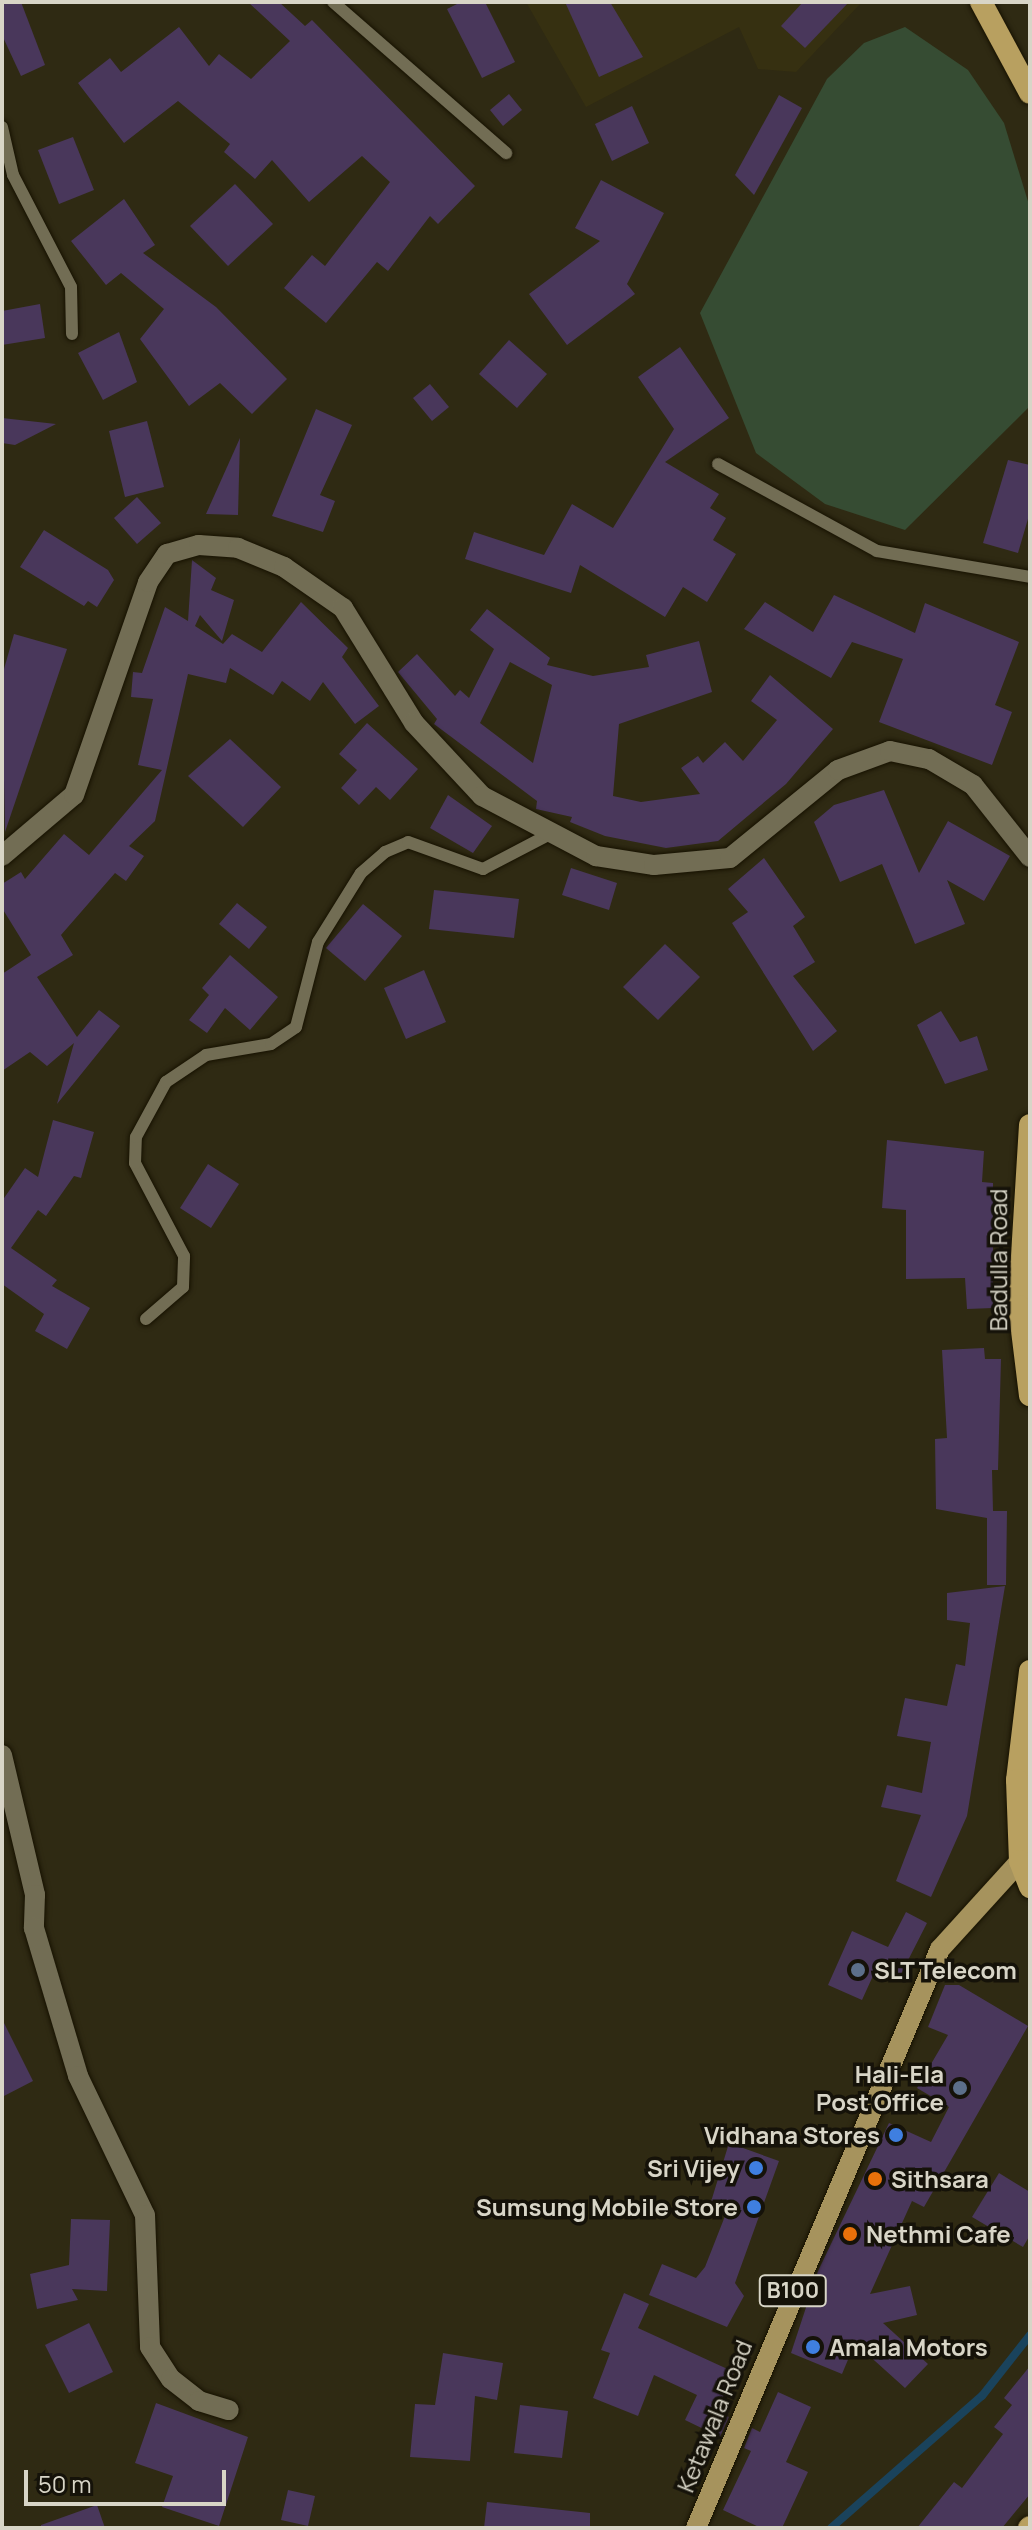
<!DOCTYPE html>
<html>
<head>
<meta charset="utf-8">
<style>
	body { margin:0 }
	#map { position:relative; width:1032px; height:2530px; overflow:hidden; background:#2f2a13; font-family:Manrope,sans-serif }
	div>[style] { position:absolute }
	.built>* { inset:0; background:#363011 }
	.green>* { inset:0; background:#364c33 }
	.stream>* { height:8px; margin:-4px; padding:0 4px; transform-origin:4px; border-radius:4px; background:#1a435c }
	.building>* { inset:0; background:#49375b }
	.roads { filter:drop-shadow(0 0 2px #171200) drop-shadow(0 0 2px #171200) }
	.service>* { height:12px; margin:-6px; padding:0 6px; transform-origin:6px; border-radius:6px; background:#726d54 }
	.minor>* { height:20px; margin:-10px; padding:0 10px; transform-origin:10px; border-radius:10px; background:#726d54 }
	.primary>* { height:20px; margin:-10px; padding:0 10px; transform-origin:10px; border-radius:10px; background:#a6935d }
	.trunk>* { height:22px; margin:-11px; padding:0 11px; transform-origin:11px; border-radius:11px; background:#b8a060 }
	.dots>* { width:22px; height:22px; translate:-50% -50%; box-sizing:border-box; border:4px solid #151209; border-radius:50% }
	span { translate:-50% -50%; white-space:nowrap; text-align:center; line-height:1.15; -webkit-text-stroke:7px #151209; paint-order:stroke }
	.shield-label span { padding:2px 6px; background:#151209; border:2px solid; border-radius:6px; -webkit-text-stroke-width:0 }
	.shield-label { font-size:22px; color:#d8d5c7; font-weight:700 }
	.street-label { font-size:24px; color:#d8d5c7 }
	.poi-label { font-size:24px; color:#d8d5c7; font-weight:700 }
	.left { translate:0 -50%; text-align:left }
	.right { translate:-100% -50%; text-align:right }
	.frame { position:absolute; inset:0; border:4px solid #d8d5c7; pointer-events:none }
	.scale { position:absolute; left:24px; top:2470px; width:202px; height:36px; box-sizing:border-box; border:4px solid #d8d5c7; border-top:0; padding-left:10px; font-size:24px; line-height:28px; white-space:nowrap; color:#d8d5c7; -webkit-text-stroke:6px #151209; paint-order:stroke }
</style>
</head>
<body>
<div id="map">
	<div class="built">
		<i style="clip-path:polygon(526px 2px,862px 2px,796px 72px,758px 69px,739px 27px,586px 107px)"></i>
	</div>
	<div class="green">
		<i style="clip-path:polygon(905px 27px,968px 70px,1004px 123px,1030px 208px,1030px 406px,905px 530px,825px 504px,756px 453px,700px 313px,827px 79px,864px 43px)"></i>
	</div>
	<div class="stream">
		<i style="left:831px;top:2528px;width:201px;rotate:-41.2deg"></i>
		<i style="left:982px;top:2396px;width:78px;rotate:-51.8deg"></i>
	</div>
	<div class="building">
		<i style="clip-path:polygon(2px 2px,21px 2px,45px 65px,21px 76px,2px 35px)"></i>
		<i style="clip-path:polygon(248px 2px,279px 2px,305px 26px,312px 20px,475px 186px,438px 224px,430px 216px,388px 271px,377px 262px,326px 323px,284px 288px,312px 255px,325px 266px,390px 182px,362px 156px,309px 202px,272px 160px,255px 179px,224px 152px,230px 144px,178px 101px,124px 143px,78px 83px,110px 58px,121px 72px,179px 27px,209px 66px,219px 54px,251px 79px,290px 41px)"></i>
		<i style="clip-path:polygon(461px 2px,485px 2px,515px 62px,482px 78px,447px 9px)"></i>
		<i style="clip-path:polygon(565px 2px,610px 2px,643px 57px,599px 77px)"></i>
		<i style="clip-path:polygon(803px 2px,849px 2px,805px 48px,781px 26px)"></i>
		<i style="clip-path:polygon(509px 94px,522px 110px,503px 126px,490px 110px)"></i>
		<i style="clip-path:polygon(779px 95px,802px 108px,754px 195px,735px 175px)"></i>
		<i style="clip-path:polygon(632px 106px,649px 143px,612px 161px,595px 124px)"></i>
		<i style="clip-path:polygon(73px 137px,94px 190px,59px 204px,38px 150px)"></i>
		<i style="clip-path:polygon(601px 180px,664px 213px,627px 284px,635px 294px,567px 345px,529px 294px,600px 241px,575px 228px)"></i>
		<i style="clip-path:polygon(235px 184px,273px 224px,228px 266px,190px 226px)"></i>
		<i style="clip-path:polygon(124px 199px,155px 245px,143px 253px,216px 307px,287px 379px,252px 414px,220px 383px,189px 406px,140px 339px,164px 309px,121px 273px,106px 285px,71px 241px)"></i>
		<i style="clip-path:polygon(40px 304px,45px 338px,2px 345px,2px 311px)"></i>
		<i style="clip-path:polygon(119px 332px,137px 382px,103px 400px,78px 353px)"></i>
		<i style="clip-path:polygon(509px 340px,547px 374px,517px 408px,479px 374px)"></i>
		<i style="clip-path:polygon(680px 347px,729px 418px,665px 462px,719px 494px,710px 508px,726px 518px,713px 540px,736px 554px,707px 602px,683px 587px,665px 617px,580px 565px,571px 593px,465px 559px,474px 532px,544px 555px,572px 504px,613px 528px,674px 429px,638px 377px)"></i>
		<i style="clip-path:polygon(430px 384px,449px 407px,432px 421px,413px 398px)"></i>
		<i style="clip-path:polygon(316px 409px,352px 425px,320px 495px,335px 501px,323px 532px,272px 516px)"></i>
		<i style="clip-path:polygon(2px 418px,56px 424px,15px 445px,2px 443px)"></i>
		<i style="clip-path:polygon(147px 421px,164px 487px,125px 497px,109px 431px)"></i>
		<i style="clip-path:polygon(240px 438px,238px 515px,206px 514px)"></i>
		<i style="clip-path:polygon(1008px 460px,1030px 465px,1030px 512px,1018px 553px,983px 543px)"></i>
		<i style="clip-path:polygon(137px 497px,161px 523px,137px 544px,114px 518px)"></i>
		<i style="clip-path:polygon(44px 530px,108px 570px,114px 580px,97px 607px,88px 601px,84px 606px,20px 567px)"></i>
		<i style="clip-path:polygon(192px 560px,216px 578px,211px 590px,234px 600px,222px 641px,200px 615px,195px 626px,223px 644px,232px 634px,262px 652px,301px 602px,348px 648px,342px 657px,379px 706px,355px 724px,323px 682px,310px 701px,282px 681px,273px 695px,230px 668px,226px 683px,188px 674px,155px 821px,129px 846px,144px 856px,126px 881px,115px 873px,61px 935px,73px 955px,37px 977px,77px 1037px,99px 1010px,120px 1026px,57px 1104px,74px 1043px,47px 1066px,30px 1052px,2px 1071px,2px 974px,31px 955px,2px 908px,2px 884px,21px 872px,25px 879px,64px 834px,89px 855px,162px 770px,138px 765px,153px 699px,131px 697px,133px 672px,142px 673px,165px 607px,188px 621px)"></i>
		<i style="clip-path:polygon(834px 595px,915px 633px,925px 603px,1019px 642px,995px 705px,1012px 712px,992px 765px,879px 722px,903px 659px,852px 642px,831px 678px,744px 629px,765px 602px,813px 632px)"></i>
		<i style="clip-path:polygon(evenodd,487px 609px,550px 658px,547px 665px,593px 676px,649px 667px,646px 655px,699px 641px,712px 692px,619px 724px,613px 796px,641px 802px,700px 794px,681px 768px,698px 756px,703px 763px,725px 742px,743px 761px,777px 720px,751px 701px,770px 675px,833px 729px,786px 784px,718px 841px,666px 848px,605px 836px,570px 822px,572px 817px,536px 809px,537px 801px,434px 724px,437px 719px,398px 672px,417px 654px,455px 696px,460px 690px,469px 698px,494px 649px,470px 630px,487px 609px,510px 662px,552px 685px,533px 763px,480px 723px,510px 662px)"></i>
		<i style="clip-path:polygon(14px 634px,67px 649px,5px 832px,2px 676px)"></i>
		<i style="clip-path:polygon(367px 723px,418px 769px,390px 800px,376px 787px,359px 805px,341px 788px,357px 770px,339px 754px)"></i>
		<i style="clip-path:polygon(230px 739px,281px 787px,243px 827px,188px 776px)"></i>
		<i style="clip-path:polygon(884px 790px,919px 873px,948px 821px,1010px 856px,984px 901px,947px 880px,965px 924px,915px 944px,882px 864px,840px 882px,814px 822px,834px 805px)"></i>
		<i style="clip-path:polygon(448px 795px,492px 826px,473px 853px,430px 828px)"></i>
		<i style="clip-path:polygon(764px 858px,805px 917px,793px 926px,815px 962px,793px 976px,837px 1031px,813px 1051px,732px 923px,748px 912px,728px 889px)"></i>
		<i style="clip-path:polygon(571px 868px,617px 883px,609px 910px,562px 895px)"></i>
		<i style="clip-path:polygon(434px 890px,519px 899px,514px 938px,429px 929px)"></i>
		<i style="clip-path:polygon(237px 903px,267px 927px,249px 949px,219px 924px)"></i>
		<i style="clip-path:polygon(363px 904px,402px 936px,365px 981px,326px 948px)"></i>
		<i style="clip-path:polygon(665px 944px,700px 977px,658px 1020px,623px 987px)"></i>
		<i style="clip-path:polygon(230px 955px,278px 997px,250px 1030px,225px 1008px,207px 1033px,189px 1020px,209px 995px,202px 988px)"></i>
		<i style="clip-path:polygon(424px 970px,446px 1022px,406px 1039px,384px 988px)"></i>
		<i style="clip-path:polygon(941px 1011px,960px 1042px,977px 1036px,988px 1070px,945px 1084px,917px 1025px)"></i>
		<i style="clip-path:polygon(53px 1120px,94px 1132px,81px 1178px,74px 1176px,46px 1216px,38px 1210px,11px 1248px,57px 1280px,52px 1286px,90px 1308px,67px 1349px,35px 1331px,44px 1314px,2px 1284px,2px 1201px,25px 1168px,38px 1177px)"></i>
		<i style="clip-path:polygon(887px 1140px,984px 1151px,982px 1182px,993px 1183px,993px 1308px,967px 1309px,965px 1278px,906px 1279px,906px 1210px,882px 1208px)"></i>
		<i style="clip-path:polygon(208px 1164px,239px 1184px,211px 1228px,180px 1208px)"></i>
		<i style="clip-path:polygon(984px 1348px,985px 1359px,1001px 1359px,998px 1470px,992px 1470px,993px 1511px,1007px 1511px,1006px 1585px,987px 1585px,987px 1518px,936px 1509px,935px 1439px,947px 1438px,942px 1350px)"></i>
		<i style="clip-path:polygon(1005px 1586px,967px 1816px,931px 1897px,896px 1881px,921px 1815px,881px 1807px,887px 1785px,922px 1793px,931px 1742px,897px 1736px,905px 1698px,947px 1706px,956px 1664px,965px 1666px,970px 1623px,947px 1620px,947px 1593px)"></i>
		<i style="clip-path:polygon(906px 1912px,927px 1923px,899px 1978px,877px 1967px,862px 2000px,828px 1985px,852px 1931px,888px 1947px)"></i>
		<i style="clip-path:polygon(945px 1985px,959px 1985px,1028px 2026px,924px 2207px,912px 2201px,870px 2294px,910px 2286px,917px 2315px,883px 2323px,928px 2364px,905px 2388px,855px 2343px,842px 2374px,791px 2353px,818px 2271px,889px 2123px,931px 2142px,949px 2107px,917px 2088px,948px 2035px,928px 2027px)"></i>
		<i style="clip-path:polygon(2px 2019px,33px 2081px,2px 2097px)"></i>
		<i style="clip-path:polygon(729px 2143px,779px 2161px,735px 2283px,744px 2296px,727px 2327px,649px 2295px,662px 2264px,696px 2278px,705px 2267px,727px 2211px,710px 2205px)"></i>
		<i style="clip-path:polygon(999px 2173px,1030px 2192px,1030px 2235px,1023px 2247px,972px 2217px)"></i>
		<i style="clip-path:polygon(71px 2219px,110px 2220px,107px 2291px,72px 2289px,78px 2300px,37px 2309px,30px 2274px,69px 2265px)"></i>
		<i style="clip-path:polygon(624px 2293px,649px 2304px,638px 2328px,734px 2372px,717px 2412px,729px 2417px,720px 2437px,685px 2420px,697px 2395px,654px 2375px,638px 2416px,593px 2398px,610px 2353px,601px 2350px)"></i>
		<i style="clip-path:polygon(89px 2323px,113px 2372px,69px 2393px,45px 2345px)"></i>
		<i style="clip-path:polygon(443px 2353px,503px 2363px,497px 2400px,475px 2396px,470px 2461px,410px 2457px,415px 2404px,435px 2405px)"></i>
		<i style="clip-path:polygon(1030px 2366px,1030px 2494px,1002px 2528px,917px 2528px,954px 2482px,962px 2488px,1003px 2434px,994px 2427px,1012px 2405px,1004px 2398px)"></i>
		<i style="clip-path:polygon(778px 2392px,811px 2407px,786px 2462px,808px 2472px,782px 2528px,761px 2528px,723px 2510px,751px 2451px,744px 2448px,752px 2428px,760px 2432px)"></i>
		<i style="clip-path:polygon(156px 2403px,248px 2437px,219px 2526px,162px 2507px,173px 2476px,135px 2463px)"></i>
		<i style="clip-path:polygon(520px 2405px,568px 2411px,562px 2458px,514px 2453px)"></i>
		<i style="clip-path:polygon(288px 2490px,315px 2496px,308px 2526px,281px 2520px)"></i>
		<i style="clip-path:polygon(487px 2502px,590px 2513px,590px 2528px,484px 2528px)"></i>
		<i style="clip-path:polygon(97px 2505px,105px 2528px,41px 2528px,41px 2525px)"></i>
	</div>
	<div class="roads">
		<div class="service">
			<i style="left:333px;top:2px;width:230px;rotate:41.1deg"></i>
			<i style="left:2px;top:127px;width:49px;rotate:77.1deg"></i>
			<i style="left:13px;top:175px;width:126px;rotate:62.6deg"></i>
			<i style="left:71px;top:287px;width:47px;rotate:88.8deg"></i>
			<i style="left:718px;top:464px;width:181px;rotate:28.7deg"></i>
			<i style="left:877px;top:551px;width:155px;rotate:9.6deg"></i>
			<i style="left:146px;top:1319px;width:49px;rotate:-40.9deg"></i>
			<i style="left:183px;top:1287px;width:31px;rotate:-88deg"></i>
			<i style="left:184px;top:1256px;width:105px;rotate:-117.8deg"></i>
			<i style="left:135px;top:1163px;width:26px;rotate:-88deg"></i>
			<i style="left:136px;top:1137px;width:63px;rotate:-61.4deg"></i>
			<i style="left:166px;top:1082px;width:48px;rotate:-34deg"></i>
			<i style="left:206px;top:1055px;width:66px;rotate:-9.6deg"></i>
			<i style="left:271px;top:1044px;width:30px;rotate:-34deg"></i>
			<i style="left:296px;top:1027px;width:88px;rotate:-75.5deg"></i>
			<i style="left:318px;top:942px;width:81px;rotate:-58.1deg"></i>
			<i style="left:361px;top:873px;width:32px;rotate:-41deg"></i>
			<i style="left:385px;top:852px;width:25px;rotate:-23deg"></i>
			<i style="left:408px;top:842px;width:80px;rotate:19.8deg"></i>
			<i style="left:483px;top:869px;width:71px;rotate:-27.6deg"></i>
		</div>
		<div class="minor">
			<i style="left:2px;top:856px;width:94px;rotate:-40.3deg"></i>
			<i style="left:74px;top:795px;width:225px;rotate:-70.8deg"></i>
			<i style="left:148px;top:582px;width:34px;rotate:-56deg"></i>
			<i style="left:167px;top:554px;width:33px;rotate:-16deg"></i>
			<i style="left:199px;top:545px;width:39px;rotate:4deg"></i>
			<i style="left:238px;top:548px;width:50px;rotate:22.4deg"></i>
			<i style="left:284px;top:567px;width:72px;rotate:34.8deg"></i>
			<i style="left:343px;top:608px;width:135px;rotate:58.3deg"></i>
			<i style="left:414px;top:723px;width:100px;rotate:47deg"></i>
			<i style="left:482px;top:796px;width:129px;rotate:27.8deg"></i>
			<i style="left:596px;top:856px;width:59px;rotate:8.8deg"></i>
			<i style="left:654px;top:865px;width:76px;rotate:-5.3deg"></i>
			<i style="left:730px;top:858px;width:139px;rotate:-39.2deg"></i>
			<i style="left:838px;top:770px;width:55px;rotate:-20.1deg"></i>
			<i style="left:890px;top:751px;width:40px;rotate:12deg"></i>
			<i style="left:929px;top:759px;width:51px;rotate:30.6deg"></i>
			<i style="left:973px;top:785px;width:92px;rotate:51.6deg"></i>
			<i style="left:2px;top:1755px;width:144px;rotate:76.7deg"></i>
			<i style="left:35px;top:1895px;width:33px;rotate:92deg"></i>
			<i style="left:34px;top:1928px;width:154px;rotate:73.4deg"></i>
			<i style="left:78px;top:2076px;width:154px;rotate:64.3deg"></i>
			<i style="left:145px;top:2215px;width:132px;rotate:87.8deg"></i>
			<i style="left:150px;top:2347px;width:38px;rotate:57deg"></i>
			<i style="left:171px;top:2379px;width:36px;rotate:38deg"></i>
			<i style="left:199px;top:2401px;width:31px;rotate:17deg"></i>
		</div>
		<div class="primary">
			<i style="left:696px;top:2528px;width:628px;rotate:-67.15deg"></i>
			<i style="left:940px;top:1949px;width:119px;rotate:-47.7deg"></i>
		</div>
		<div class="trunk">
			<i style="left:981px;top:2px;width:103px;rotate:61.7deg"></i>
			<i style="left:1030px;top:1125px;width:181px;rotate:93.5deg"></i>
			<i style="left:1019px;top:1306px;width:90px;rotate:83deg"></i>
			<i style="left:1030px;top:1671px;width:110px;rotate:96.8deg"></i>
			<i style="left:1017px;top:1780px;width:81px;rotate:87.9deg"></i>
			<i style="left:1020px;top:1861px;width:28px;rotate:69deg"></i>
			<i style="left:1029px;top:2528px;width:1px;rotate:-45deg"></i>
		</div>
	</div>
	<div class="dots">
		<i style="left:858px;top:1970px;background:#5c6f8a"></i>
		<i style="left:960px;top:2088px;background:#5c6f8a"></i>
		<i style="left:896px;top:2135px;background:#3f7fe0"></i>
		<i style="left:756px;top:2168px;background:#3f7fe0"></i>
		<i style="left:875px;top:2179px;background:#e8710a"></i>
		<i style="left:754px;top:2207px;background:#3f7fe0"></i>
		<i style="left:850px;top:2234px;background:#e8710a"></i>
		<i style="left:813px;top:2347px;background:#3f7fe0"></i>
	</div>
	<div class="shield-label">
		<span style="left:793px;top:2291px">B100</span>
	</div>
	<div class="street-label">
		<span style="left:998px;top:1260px;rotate:-90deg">Badulla Road</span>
		<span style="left:714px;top:2416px;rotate:-68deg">Ketawala Road</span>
	</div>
	<div class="poi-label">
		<span class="left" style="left:874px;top:1970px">SLT Telecom</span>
		<span class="right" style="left:944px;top:2088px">Hali-Ela<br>Post Office</span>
		<span class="right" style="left:880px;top:2135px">Vidhana Stores</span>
		<span class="right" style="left:740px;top:2168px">Sri Vijey</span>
		<span class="left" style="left:891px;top:2179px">Sithsara</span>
		<span class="right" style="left:738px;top:2207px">Sumsung Mobile Store</span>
		<span class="left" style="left:866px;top:2234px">Nethmi Cafe</span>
		<span class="left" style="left:829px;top:2347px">Amala Motors</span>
	</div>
	<div class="frame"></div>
	<div class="scale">50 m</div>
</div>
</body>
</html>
